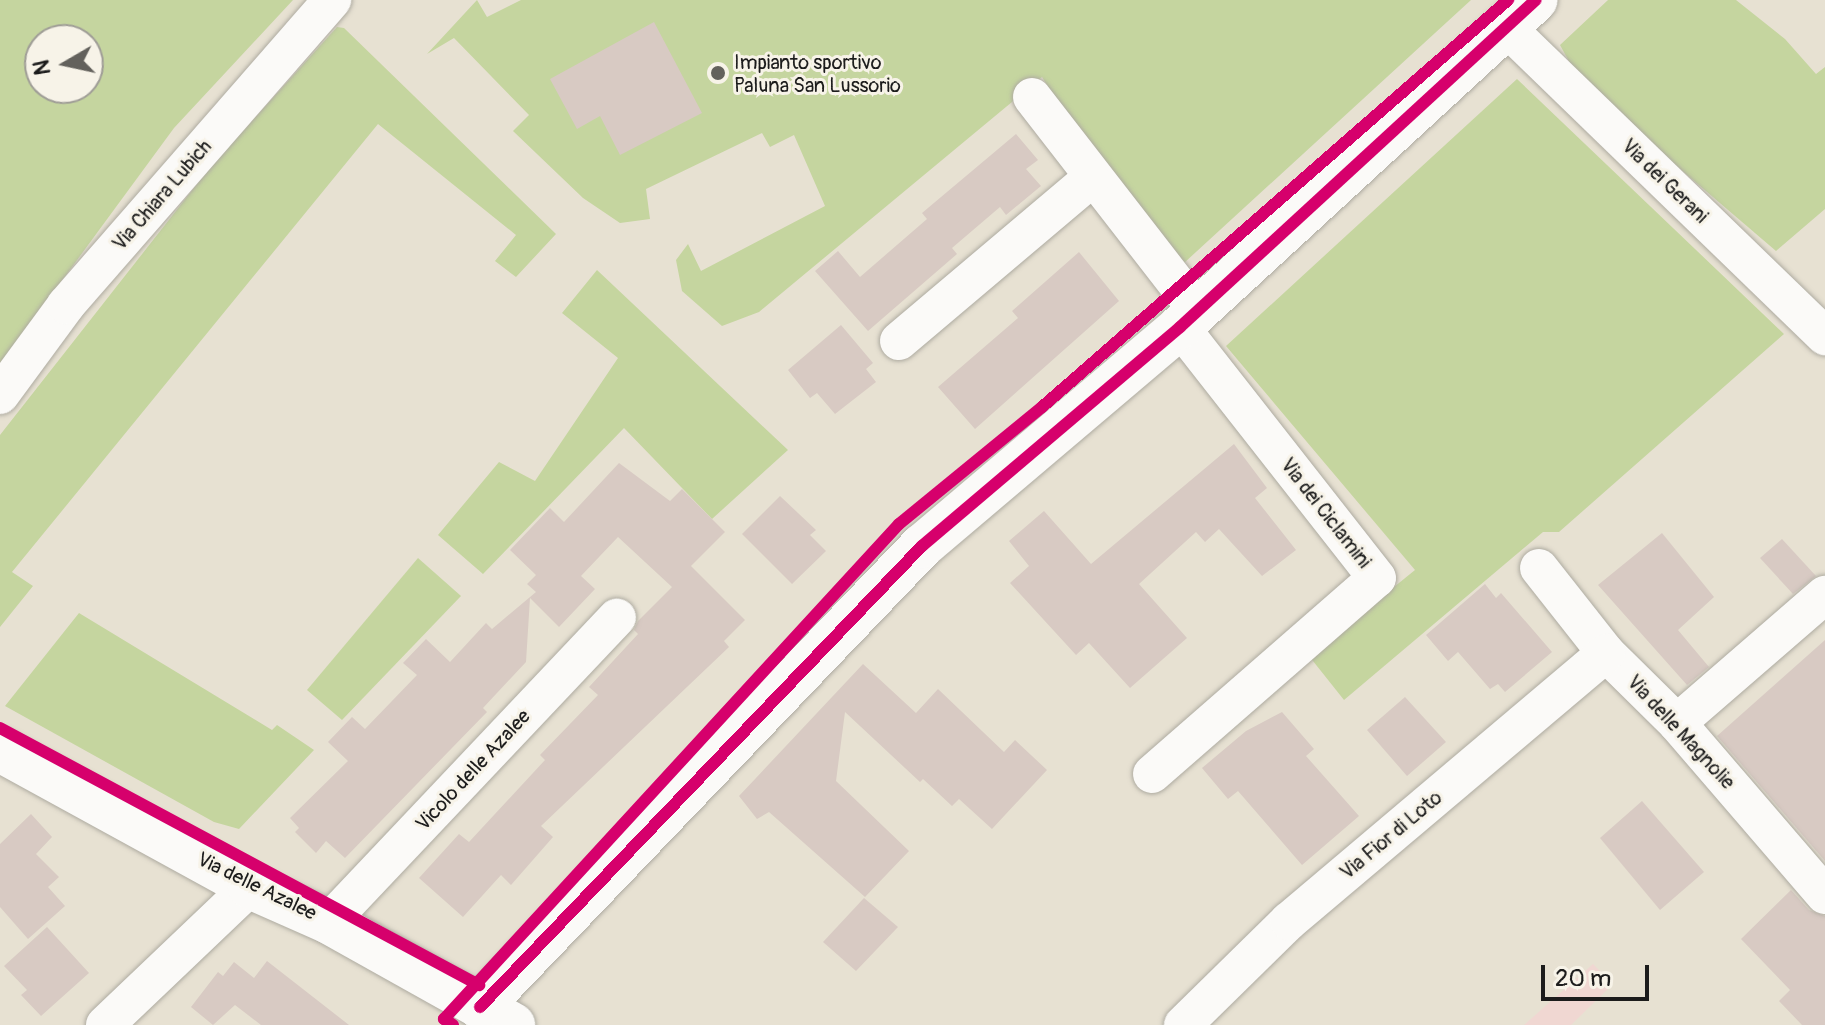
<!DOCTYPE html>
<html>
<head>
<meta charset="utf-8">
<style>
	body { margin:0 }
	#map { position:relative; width:1825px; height:1025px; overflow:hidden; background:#e7e1d2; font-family:Pangolin,sans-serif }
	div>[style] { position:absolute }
	.built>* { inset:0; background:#f0d7d2 }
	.green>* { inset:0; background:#c5d59f }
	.building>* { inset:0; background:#d8cac3 }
	.roads { filter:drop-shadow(0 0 2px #aeaba1) drop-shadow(0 0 2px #aeaba1) }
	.minor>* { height:38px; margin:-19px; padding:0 19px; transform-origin:19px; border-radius:19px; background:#fbfaf8 }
	.tertiary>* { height:44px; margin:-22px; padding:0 22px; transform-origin:22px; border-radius:22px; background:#fbfaf8 }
	.cycleway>* { height:12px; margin:-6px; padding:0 6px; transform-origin:6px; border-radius:6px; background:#d6006c }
	.dots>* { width:22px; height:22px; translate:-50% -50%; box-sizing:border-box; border:4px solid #f7f3e8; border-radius:50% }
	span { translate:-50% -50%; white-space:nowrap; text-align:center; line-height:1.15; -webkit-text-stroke:6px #f7f3e8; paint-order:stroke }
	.poi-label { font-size:20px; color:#1c1c1c }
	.left { translate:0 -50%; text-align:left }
	.street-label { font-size:20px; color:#1c1c1c }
	.north { position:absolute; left:24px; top:24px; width:80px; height:80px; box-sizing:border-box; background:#f7f3e8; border:2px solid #9f9d96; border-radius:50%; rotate:261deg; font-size:22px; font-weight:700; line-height:32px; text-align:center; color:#1c1c1c }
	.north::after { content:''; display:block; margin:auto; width:28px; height:36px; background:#63615c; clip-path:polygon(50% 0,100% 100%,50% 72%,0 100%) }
	.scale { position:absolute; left:1541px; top:965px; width:108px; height:36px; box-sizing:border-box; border:4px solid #1c1c1c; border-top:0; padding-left:10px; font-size:24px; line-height:28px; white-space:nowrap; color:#1c1c1c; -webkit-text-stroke:6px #f7f3e8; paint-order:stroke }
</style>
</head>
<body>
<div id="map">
	<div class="built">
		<i style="clip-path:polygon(1593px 964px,1613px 984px,1571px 1025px,1524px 1025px)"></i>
	</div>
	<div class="green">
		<i style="clip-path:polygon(evenodd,0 0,293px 0,174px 128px,0 365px,0 0,40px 40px,88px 40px,88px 88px,40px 88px,40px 40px)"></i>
		<i style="clip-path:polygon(477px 0,487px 17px,521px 0,1471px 0,1184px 263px,1104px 176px,1042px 77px,759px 312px,722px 326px,682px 291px,676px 260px,688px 244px,701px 271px,825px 206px,794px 135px,770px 147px,762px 133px,646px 189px,650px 219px,620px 223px,583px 198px,513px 131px,529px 115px,454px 38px,427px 54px)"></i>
		<i style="clip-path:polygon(1608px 0,1736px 0,1785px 39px,1816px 74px,1825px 67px,1825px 209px,1776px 251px,1582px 85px,1560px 45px)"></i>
		<i style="clip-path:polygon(337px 27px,344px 28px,556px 234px,516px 277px,495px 261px,516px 235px,378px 124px,12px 572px,33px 586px,0 627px,0 435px,212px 165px)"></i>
		<i style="clip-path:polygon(1517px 79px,1784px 334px,1559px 532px,1543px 532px,1344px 700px,1309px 656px,1415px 570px,1226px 346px)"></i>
		<i style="clip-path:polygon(597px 270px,788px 450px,712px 519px,624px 428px,483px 574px,438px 535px,499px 462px,535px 481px,618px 358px,562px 313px)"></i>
		<i style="clip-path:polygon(418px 558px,461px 596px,342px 720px,307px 690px)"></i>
		<i style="clip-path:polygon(79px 613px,272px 730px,277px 725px,314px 750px,239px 829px,214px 822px,5px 706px)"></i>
	</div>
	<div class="building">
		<i style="clip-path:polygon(654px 22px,702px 113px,620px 155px,600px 116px,577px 129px,550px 79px)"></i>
		<i style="clip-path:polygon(1016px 134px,1038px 160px,1026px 169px,1041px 186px,1006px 215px,1000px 207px,952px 248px,957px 254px,868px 331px,815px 271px,838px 251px,860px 277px,927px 219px,922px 213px)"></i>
		<i style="clip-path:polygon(1079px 252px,1119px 301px,975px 429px,938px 387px,1018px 318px,1012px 311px)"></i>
		<i style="clip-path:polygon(841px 325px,873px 363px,866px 369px,876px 382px,835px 414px,817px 393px,810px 398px,788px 370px)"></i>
		<i style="clip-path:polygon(1234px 444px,1267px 488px,1255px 498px,1296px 550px,1262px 576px,1219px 529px,1205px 542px,1196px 532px,1139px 584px,1187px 638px,1130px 688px,1089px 643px,1076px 655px,1010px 583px,1029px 566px,1009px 541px,1044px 511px,1091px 564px)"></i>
		<i style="clip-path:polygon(619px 463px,670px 501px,682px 489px,725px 532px,691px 566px,745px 620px,724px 641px,729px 647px,541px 826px,553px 837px,511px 885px,501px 875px,463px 917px,419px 878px,459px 834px,469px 842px,545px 760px,540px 755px,598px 695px,589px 687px,638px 634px,634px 630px,638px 621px,672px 587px,618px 537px,581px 576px,595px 589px,559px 627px,530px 598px,526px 662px,483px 708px,487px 712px,345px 858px,326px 841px,316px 853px,295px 832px,299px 828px,290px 818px,348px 761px,328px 742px,352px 717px,365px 729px,417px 675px,403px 663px,426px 639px,450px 662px,486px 623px,492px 629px,536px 592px,527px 584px,536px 575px,510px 550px,550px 508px,564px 522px)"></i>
		<i style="clip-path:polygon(780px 496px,816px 530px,810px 535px,826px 551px,792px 584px,742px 534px)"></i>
		<i style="clip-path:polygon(1662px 533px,1714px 597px,1678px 630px,1709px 667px,1687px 685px,1598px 585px)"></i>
		<i style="clip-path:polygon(1782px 539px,1816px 576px,1793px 594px,1760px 558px)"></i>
		<i style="clip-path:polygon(1485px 584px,1496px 598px,1501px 593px,1552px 652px,1505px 692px,1498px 684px,1490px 689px,1458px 652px,1448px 661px,1426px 635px)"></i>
		<i style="clip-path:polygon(1825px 640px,1825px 861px,1717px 736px)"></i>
		<i style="clip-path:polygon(863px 664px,916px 713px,938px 689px,1004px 752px,1015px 740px,1047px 770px,992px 829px,959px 799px,952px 806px,923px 779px,920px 782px,845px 712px,836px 781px,909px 851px,865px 897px,769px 812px,757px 819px,739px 796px)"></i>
		<i style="clip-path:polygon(1405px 697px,1446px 742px,1407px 776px,1367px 730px)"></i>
		<i style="clip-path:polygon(1282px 712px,1314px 749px,1306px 756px,1359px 816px,1302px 865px,1238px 791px,1228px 799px,1202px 768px,1246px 731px)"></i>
		<i style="clip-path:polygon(1642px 801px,1704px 872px,1660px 910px,1600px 838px)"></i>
		<i style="clip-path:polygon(31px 814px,52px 837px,36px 854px,59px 877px,48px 887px,65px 906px,28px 939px,0 907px,0 844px)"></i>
		<i style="clip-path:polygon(1791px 890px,1809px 910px,1825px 916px,1825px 1025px,1802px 1025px,1779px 1001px,1790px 990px,1741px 939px)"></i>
		<i style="clip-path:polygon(864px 898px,898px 927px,856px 971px,823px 942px)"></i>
		<i style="clip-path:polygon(47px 927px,89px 973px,41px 1016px,21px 995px,27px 990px,4px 966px)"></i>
		<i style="clip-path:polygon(267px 961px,349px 1025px,261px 1025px,235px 1005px,213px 1025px,191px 1007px,218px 972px,223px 976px,234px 962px,254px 978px)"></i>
	</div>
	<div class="roads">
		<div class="minor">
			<i style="left:1505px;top:26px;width:446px;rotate:44.1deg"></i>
			<i style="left:1032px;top:97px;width:271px;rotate:52.2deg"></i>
			<i style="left:899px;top:341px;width:251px;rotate:-40.2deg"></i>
			<i style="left:0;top:395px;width:112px;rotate:-53.7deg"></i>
			<i style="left:66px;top:305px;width:405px;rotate:-48.9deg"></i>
			<i style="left:1539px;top:568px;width:108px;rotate:51.8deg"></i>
			<i style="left:1606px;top:653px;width:100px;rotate:44.6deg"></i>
			<i style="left:1677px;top:723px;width:227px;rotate:49.3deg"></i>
			<i style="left:1677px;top:723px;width:196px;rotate:-40.9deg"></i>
			<i style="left:1152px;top:774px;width:298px;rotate:-41.1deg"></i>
			<i style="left:1377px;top:578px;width:319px;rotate:-128.1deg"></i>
			<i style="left:329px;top:922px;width:419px;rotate:-46.6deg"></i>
			<i style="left:105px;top:1025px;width:200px;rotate:-43.6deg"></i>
			<i style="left:1183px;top:1025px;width:148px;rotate:-44.5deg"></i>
			<i style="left:1289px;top:921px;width:415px;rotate:-40.2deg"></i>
		</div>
		<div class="tertiary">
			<i style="left:0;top:750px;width:285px;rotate:28.7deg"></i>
			<i style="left:250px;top:887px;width:86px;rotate:23.9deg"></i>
			<i style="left:329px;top:922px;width:211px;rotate:29.2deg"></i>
			<i style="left:480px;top:1007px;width:639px;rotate:-46.21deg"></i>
			<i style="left:922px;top:546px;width:338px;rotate:-40.3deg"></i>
			<i style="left:1180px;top:327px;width:483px;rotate:-42.6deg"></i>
		</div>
	</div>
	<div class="cycleway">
		<i style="left:0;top:728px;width:544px;rotate:28.22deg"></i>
		<i style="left:480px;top:1007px;width:639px;rotate:-46.21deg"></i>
		<i style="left:922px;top:546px;width:338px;rotate:-40.3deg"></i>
		<i style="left:1180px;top:327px;width:483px;rotate:-42.6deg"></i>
		<i style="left:453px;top:1025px;width:11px;rotate:-146deg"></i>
		<i style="left:444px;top:1019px;width:672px;rotate:-47.41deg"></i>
		<i style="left:899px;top:524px;width:185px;rotate:-39.3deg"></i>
		<i style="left:1042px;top:407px;width:619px;rotate:-41.13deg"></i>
	</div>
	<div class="dots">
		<i style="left:718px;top:73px;background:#63615c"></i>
	</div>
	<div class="poi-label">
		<span class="left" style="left:734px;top:74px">Impianto sportivo<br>Paluna San Lussorio</span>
	</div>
	<div class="street-label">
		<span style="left:1665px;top:181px;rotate:44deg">Via dei Gerani</span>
		<span style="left:162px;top:195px;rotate:-49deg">Via Chiara Lubich</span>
		<span style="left:1326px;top:513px;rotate:52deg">Via dei Ciclamini</span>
		<span style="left:1681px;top:732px;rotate:47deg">Via delle Magnolie</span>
		<span style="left:473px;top:770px;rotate:-47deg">Vicolo delle Azalee</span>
		<span style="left:1391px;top:835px;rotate:-40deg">Via Fior di Loto</span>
		<span style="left:257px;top:886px;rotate:26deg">Via delle Azalee</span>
	</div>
	<div class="north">N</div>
	<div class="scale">20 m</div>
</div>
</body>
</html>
